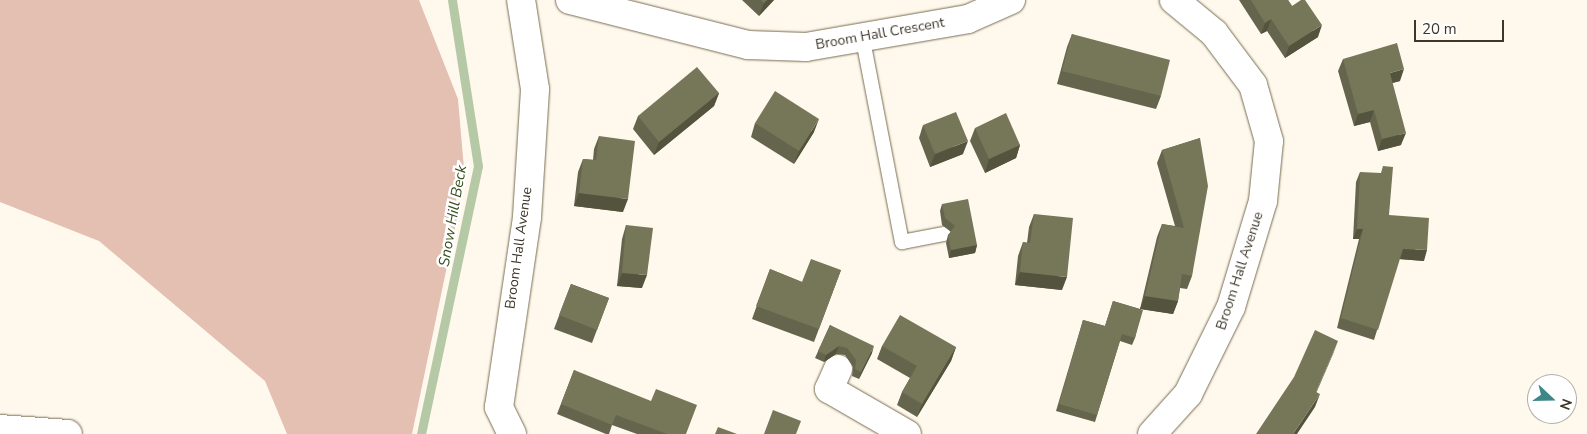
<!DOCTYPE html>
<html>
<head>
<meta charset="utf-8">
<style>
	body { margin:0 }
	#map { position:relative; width:1587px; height:434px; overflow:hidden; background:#fff9ed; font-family:"Nunito Sans",sans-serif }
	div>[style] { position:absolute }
	.green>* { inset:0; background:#e4c0b2 }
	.stream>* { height:9px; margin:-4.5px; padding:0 4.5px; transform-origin:4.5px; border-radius:4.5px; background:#b6c9a6 }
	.roads { filter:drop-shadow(0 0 1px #786c51) drop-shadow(0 0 1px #786c51) }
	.service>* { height:14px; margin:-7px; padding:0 7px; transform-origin:7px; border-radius:7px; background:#fff }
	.minor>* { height:28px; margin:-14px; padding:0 14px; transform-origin:14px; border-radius:14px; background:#fff }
	.wall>* { inset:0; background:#65654d }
	.shaded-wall>* { inset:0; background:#53533e }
	.building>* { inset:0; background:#767659 }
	span { translate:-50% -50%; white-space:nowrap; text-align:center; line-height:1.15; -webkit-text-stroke:5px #fff; paint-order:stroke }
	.street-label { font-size:14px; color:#3d372b }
	.water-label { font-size:15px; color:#354e1b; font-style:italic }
	.north { position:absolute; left:1527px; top:374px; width:50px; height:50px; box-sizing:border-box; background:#fff; border:1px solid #b1afaa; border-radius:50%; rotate:111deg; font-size:14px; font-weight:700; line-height:20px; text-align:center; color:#3d372b }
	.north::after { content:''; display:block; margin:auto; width:18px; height:22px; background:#3e8789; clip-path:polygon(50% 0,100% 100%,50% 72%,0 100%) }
	.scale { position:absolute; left:1414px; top:20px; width:90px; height:22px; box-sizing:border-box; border:2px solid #3d372b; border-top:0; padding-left:6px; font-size:15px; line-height:18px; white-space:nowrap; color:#3d372b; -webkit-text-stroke:4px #fff; paint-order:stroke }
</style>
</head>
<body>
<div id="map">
	<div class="green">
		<i style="clip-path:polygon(0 0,419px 0,458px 99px,465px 180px,412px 434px,287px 434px,265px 381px,99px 241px,0 202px)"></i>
	</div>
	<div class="stream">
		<i style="left:421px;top:434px;width:274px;rotate:-78deg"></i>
		<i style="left:478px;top:166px;width:168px;rotate:-98.9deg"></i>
	</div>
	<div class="roads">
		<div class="service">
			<i style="left:863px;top:40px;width:206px;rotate:79.1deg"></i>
			<i style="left:902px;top:242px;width:43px;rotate:-10.8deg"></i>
		</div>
		<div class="minor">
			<i style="left:570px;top:0;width:184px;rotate:14.2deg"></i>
			<i style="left:748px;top:45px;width:58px;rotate:2deg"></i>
			<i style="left:806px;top:47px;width:164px;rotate:-9.8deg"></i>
			<i style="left:968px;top:19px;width:47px;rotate:-23.8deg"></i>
			<i style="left:838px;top:369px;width:22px;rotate:114deg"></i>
			<i style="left:829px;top:389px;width:90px;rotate:30deg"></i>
			<i style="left:0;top:429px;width:68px;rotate:4.2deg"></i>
			<i style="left:512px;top:434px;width:30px;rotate:-116deg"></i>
			<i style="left:499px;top:407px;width:192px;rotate:-81.6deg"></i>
			<i style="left:527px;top:217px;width:128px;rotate:-86.4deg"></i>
			<i style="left:535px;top:89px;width:90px;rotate:-98.9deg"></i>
			<i style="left:1152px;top:434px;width:54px;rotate:-48deg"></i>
			<i style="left:1188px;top:394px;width:97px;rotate:-63.7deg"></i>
			<i style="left:1231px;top:307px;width:111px;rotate:-73.2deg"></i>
			<i style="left:1263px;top:201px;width:60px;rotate:-84.3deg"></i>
			<i style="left:1269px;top:141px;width:58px;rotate:-105.9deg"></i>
			<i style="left:1253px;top:85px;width:65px;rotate:-126.9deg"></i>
			<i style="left:1214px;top:33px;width:52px;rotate:-140.5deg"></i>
		</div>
	</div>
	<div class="wall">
		<i style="clip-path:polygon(742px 0,774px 0,759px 16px)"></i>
		<i style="clip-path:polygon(1239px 0,1288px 0,1292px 6px,1318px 37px,1285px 58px,1267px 31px,1261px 34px)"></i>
		<i style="clip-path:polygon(1072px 34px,1161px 96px,1156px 109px,1057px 84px,1067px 47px)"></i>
		<i style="clip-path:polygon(1343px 59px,1400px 81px,1392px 83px,1401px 145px,1378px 151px,1370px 122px,1354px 126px,1338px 71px)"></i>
		<i style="clip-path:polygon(719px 93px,714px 106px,654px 155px,633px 129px,638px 116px)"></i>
		<i style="clip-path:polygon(755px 123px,814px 132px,794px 164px,751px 137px)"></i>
		<i style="clip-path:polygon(923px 125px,963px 154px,930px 167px,919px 138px)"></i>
		<i style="clip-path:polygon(975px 128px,1020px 145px,1016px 158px,985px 173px,970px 141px)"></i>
		<i style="clip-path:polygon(599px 136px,623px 212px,574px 206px,578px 172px,583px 159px,593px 160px,594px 149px)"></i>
		<i style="clip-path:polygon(1200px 138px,1192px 276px,1187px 289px,1180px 288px,1178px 301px,1173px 314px,1141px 309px,1135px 338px,1132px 345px,1120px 341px,1095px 422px,1056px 411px,1083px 320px,1105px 326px,1113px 301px,1140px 309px,1157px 237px,1162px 224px,1175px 226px,1157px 163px,1162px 150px)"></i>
		<i style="clip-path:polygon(1360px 172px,1389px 215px,1424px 261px,1399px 259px,1374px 340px,1337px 328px,1359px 239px,1353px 239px,1356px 182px)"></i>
		<i style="clip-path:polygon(942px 204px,977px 245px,975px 253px,949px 258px,946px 243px,948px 235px,951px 232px,942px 225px,940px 211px)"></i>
		<i style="clip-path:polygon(1034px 214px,1062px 290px,1015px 285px,1018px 256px,1023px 242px,1027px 243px,1029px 227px)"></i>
		<i style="clip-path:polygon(626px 225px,642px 288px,617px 286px,622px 239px)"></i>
		<i style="clip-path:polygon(770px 269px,802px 282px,841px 270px,814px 342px,752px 319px)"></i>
		<i style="clip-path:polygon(571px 284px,609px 298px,592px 343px,554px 329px)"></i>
		<i style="clip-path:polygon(830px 325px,872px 353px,859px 379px,852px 376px,853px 367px,845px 355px,836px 354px,824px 362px,815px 358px)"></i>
		<i style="clip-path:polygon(882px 346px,956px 347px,951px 361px,917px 417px,897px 405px,902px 392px,910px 378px,877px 359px)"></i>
		<i style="clip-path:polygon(574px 370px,686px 434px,637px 434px,612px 425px,609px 434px,606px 434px,557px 414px)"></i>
	</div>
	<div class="shaded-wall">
		<i style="clip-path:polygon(767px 0,774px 0,759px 16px,764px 3px)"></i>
		<i style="clip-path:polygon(1271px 19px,1267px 31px,1261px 34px,1265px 23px)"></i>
		<i style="clip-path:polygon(1322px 25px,1318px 37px,1285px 58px,1289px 46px)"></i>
		<i style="clip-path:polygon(1404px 69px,1400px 81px,1385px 85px,1390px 73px)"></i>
		<i style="clip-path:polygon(719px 93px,714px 106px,654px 155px,659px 142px)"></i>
		<i style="clip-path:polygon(1374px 110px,1370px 122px,1354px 126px,1358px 114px)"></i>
		<i style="clip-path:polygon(819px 119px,814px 132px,794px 164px,799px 151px)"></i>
		<i style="clip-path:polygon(1406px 133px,1401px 145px,1378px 151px,1382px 139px)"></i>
		<i style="clip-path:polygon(968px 141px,963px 154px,930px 167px,935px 154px)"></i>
		<i style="clip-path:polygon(1020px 145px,1016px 158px,985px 173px,989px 159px)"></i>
		<i style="clip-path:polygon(579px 193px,628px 199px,623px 212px,574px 206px)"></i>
		<i style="clip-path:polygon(1357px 229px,1363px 229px,1359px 239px,1353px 239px)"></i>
		<i style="clip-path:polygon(977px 245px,975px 253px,949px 258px,951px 250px)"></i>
		<i style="clip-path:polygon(1403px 249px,1427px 250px,1424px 261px,1399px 259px)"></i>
		<i style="clip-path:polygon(1020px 272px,1067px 277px,1062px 290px,1015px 285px)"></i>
		<i style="clip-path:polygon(622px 273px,647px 275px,642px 288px,617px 286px)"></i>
		<i style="clip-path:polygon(1145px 296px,1178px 301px,1173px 314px,1140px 309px)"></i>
		<i style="clip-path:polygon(1338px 341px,1333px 354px,1311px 405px,1316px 392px)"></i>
		<i style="clip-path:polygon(839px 346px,836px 354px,824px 362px,826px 355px)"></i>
		<i style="clip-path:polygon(874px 346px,872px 353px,859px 379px,861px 372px)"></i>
		<i style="clip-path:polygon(956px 347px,951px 361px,917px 417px,922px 404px)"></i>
		<i style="clip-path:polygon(1320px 394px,1315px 407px,1297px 434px,1293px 434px)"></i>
	</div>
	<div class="building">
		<i style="clip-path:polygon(761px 0,767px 0,764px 3px)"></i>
		<i style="clip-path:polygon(1251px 0,1288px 0,1292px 6px,1301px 0,1305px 0,1322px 25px,1289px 46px,1271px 19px,1265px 23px)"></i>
		<i style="clip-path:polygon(1072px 34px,1170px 60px,1161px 96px,1062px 71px)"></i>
		<i style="clip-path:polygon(1397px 43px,1404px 69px,1390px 73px,1406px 133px,1382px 139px,1374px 110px,1358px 114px,1343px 59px)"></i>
		<i style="clip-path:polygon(697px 67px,719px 93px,659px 142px,638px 116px)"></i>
		<i style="clip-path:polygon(775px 91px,819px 119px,799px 151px,755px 123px)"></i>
		<i style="clip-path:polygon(956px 112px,968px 141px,935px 154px,923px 125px)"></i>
		<i style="clip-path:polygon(1006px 113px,1020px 145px,989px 159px,975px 128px)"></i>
		<i style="clip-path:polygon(599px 136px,635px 141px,628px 199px,579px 193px,583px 159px,596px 160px)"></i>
		<i style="clip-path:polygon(1200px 138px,1208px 186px,1192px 276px,1182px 274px,1178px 301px,1145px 296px,1162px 224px,1184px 228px,1162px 150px)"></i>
		<i style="clip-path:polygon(1383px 166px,1393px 167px,1389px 215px,1429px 218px,1427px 250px,1403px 249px,1378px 330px,1341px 318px,1363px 229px,1357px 229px,1360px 172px,1381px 173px)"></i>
		<i style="clip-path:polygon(968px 199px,977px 245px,951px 250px,948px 235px,955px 226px,945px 218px,942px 204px)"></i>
		<i style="clip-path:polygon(1034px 214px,1073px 218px,1067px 277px,1020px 272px,1023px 242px,1030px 243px)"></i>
		<i style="clip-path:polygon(626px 225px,653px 228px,647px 275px,622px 273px)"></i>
		<i style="clip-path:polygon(811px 259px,841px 270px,819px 329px,756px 306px,770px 269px,802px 282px)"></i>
		<i style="clip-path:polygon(571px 284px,609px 298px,597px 330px,559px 315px)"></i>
		<i style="clip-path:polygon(1113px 301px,1143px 310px,1135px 338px,1122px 334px,1097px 415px,1059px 404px,1083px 320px,1105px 326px)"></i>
		<i style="clip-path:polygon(900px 315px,956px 347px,922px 404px,902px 392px,917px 366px,882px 346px)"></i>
		<i style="clip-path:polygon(830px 325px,874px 346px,861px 372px,855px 369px,856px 360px,847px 348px,839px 346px,826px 355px,818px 351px)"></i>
		<i style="clip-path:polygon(1315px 330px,1338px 341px,1316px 392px,1320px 394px,1293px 434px,1256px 434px,1294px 377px)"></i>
		<i style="clip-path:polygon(574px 370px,651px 401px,656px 389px,697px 405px,686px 434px,667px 434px,616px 415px,612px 425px,561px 404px)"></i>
		<i style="clip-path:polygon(773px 410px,801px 421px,796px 434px,764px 434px)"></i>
		<i style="clip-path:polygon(718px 427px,737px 434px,715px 434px)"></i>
	</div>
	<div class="street-label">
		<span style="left:880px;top:34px;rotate:-10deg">Broom Hall Crescent</span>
		<span style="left:519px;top:248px;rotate:-82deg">Broom Hall Avenue</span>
		<span style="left:1240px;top:271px;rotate:-72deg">Broom Hall Avenue</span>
	</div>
	<div class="water-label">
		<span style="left:453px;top:216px;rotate:-80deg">Snow Hill Beck</span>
	</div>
	<div class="north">N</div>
	<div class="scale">20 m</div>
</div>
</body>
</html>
